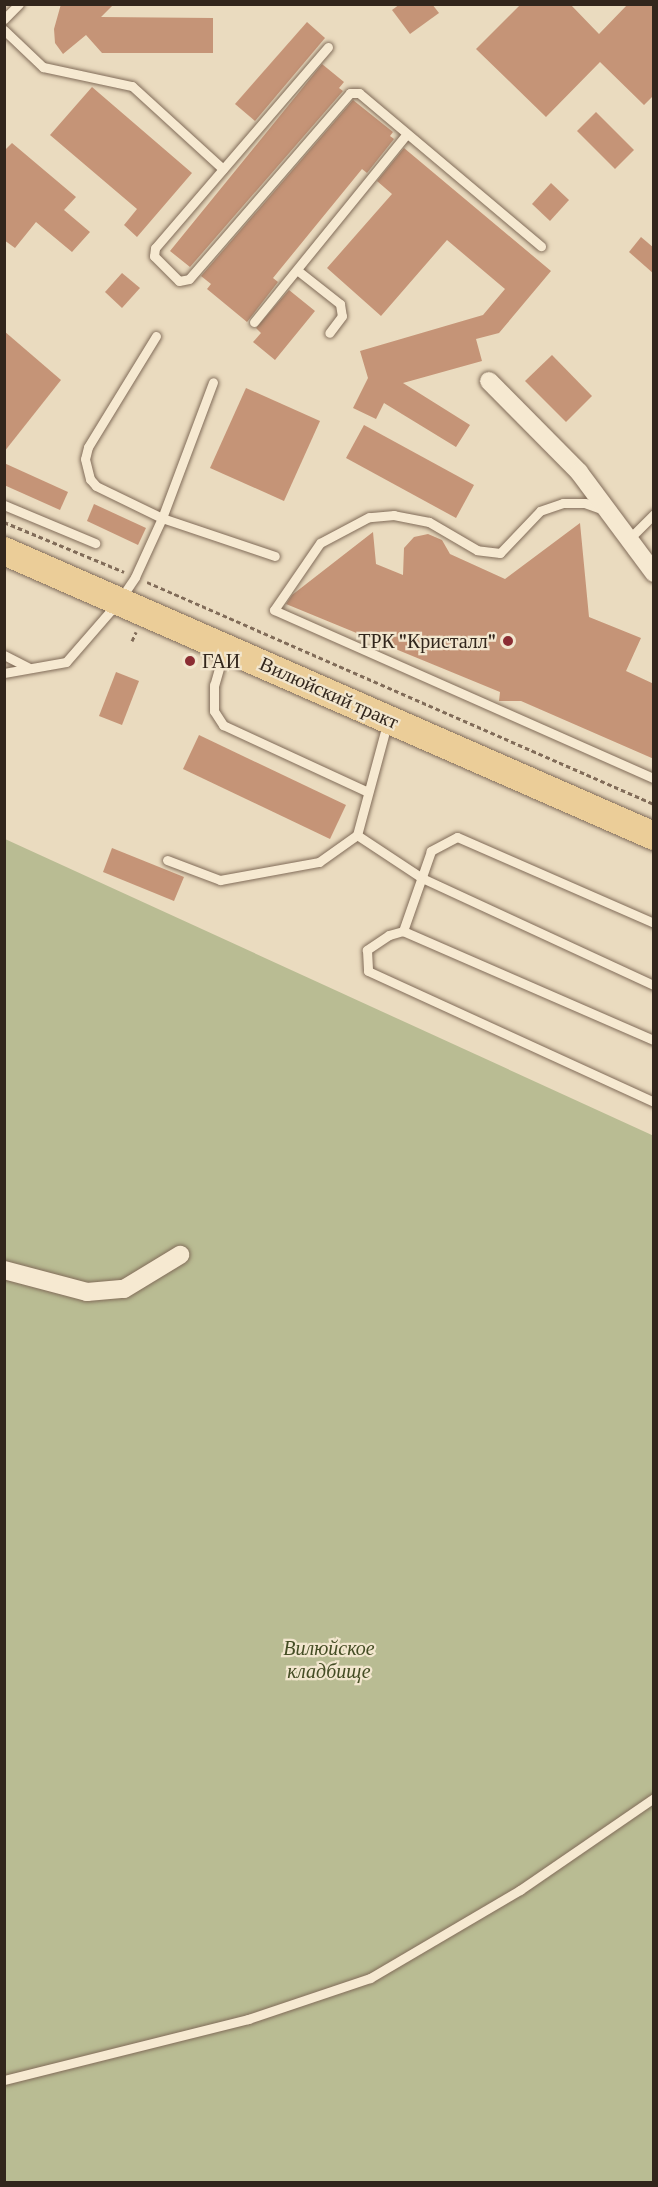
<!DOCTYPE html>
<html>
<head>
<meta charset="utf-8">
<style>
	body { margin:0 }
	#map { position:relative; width:658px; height:2187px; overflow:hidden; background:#eadbbf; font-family:"Crimson Pro",serif }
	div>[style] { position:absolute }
	.cemetery>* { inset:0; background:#b9bc93 }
	.building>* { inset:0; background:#c59477 }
	.path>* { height:3px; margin-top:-1.5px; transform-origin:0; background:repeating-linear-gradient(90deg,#816c59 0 4.5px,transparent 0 7.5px) }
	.roads { filter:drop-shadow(0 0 2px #816c59) drop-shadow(0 0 2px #816c59) }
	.service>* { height:9px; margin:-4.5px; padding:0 4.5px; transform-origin:4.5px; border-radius:4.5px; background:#f6e9d1 }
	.minor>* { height:18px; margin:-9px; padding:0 9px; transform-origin:9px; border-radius:9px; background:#f6e9d1 }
	.primary>* { height:28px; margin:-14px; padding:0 14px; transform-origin:14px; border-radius:14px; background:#ebcd98 }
	.dots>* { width:16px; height:16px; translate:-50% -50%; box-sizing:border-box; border:3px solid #f2e6ce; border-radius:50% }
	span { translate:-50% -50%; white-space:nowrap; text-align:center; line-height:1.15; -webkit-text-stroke:4.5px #f2e6ce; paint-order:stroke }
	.poi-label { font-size:20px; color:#32261c }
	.right { translate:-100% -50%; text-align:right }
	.left { translate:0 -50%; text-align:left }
	.street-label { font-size:20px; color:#32261c }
	.park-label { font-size:20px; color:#444d24; font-style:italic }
	.frame { position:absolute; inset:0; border:6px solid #32261c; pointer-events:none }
</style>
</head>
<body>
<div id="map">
	<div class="cemetery">
		<i style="clip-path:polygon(5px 839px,654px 1136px,653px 2182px,5px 2182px)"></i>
	</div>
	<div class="building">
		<i style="clip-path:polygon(61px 4px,114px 4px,101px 17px,213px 18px,213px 53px,102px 53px,86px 35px,63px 54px,55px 43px,54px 29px)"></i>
		<i style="clip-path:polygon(400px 4px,432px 4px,439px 13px,410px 34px,392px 10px)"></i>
		<i style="clip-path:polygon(521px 4px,570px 4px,599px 34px,628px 4px,654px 4px,654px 95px,644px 105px,600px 62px,546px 117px,476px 49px)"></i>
		<i style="clip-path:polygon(307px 22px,325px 38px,255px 121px,235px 104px)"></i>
		<i style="clip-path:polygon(322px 64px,344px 82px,339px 88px,343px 91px,190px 267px,170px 251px)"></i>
		<i style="clip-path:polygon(92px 87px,192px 173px,137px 237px,124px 225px,137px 209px,50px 135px)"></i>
		<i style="clip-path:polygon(353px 100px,393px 132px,390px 136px,394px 139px,367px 173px,362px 169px,273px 278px,278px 282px,247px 322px,207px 289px,211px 284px,201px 276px)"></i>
		<i style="clip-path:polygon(596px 112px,634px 150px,615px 169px,577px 131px)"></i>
		<i style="clip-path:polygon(12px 143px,76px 197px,64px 210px,90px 232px,72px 252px,36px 222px,15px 248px,4px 240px,4px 151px)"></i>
		<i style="clip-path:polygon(404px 148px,551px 271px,499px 333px,476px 339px,482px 361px,403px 383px,470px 425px,456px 447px,384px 403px,376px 419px,353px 408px,368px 378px,360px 351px,483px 315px,505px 289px,447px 240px,381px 316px,327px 268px,392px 194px,377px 181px)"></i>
		<i style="clip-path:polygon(551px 183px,569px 200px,550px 221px,532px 204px)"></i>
		<i style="clip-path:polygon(641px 237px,654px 248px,654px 274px,629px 252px)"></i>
		<i style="clip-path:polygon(122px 273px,140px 288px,122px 308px,105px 292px)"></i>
		<i style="clip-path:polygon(289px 290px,315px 311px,275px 360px,253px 342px,261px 333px,256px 328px)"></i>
		<i style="clip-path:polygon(4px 331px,61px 380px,4px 452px)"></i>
		<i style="clip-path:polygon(552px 355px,592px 396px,566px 422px,525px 381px)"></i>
		<i style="clip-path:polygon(246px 388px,320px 421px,284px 501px,210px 468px)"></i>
		<i style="clip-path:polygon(364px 425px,474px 485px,456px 518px,346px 458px)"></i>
		<i style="clip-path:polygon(4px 463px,68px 492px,60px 510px,4px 485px)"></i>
		<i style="clip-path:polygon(94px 504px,146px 528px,138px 545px,87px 521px)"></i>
		<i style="clip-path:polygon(580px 523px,589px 617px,641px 638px,626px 671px,654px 684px,654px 759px,521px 701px,499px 701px,500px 692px,286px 604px,292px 595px,373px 532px,376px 564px,403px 575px,404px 548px,414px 537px,428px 534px,442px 540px,450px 554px,505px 579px)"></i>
		<i style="clip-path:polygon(116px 672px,139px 681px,122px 725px,99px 716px)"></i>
		<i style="clip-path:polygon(199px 735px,346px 805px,330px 839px,183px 769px)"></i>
		<i style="clip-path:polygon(112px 848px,184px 877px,174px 901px,103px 872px)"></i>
	</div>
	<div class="path">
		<i style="left:4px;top:522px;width:130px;rotate:22.6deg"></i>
		<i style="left:147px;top:582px;width:553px;rotate:23.65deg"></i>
		<i style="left:132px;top:641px;width:10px;rotate:-66deg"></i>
	</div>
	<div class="roads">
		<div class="service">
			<i style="left:4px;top:19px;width:21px;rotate:-45deg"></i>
			<i style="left:4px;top:30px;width:54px;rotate:43.5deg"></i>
			<i style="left:43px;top:67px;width:91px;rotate:12.1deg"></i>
			<i style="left:132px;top:86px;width:123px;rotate:42.4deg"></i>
			<i style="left:328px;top:47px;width:265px;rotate:130.7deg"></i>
			<i style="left:155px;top:248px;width:8px;rotate:97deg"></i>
			<i style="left:154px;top:256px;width:35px;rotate:45deg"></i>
			<i style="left:179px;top:281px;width:10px;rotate:-11deg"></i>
			<i style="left:189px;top:279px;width:246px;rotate:-49.1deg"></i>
			<i style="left:350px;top:93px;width:9px"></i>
			<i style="left:359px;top:93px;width:238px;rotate:40.1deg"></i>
			<i style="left:297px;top:270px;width:55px;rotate:38.3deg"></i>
			<i style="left:340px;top:304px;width:12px;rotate:81deg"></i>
			<i style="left:342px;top:316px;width:21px;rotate:127deg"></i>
			<i style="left:254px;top:322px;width:242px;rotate:-50.9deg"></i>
			<i style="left:156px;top:336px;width:130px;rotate:121.5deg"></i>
			<i style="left:88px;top:447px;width:12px;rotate:104deg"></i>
			<i style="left:85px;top:459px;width:21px;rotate:76deg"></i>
			<i style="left:90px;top:479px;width:9px;rotate:49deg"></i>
			<i style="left:96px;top:486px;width:73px;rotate:25.9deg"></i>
			<i style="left:162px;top:518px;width:119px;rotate:18.6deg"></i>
			<i style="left:4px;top:505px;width:99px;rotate:22.7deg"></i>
			<i style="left:604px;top:510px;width:20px;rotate:-160deg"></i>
			<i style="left:585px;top:503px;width:22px;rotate:180deg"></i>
			<i style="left:563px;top:503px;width:24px;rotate:161deg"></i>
			<i style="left:540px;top:511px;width:58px;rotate:133.6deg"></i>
			<i style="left:500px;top:553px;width:23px;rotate:-173deg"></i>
			<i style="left:477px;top:550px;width:56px;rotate:-149.7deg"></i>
			<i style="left:429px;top:522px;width:36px;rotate:-169deg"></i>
			<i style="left:394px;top:515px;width:25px;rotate:175deg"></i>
			<i style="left:369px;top:517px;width:55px;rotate:152deg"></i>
			<i style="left:320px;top:543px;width:81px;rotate:124.5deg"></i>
			<i style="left:274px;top:610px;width:415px;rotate:23.9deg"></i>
			<i style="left:630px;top:538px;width:34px;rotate:-45deg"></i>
			<i style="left:224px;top:651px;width:35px;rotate:106deg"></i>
			<i style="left:214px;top:685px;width:26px;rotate:90deg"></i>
			<i style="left:214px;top:711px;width:17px;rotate:57deg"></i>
			<i style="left:223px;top:725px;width:160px;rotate:24.8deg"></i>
			<i style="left:4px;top:655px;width:28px;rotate:27deg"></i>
			<i style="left:4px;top:673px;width:63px;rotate:-10.1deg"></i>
			<i style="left:66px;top:662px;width:81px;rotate:-49deg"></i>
			<i style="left:119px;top:601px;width:29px;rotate:-56deg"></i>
			<i style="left:135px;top:577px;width:65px;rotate:-65.4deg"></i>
			<i style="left:162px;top:518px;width:145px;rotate:-69.4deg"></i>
			<i style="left:387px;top:724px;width:115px;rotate:105.1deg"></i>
			<i style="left:357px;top:835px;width:78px;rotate:33.5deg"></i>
			<i style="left:422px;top:878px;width:255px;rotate:24.8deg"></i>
			<i style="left:167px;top:860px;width:57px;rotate:20.7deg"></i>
			<i style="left:220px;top:880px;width:101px;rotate:-10.3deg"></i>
			<i style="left:319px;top:862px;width:47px;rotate:-35.4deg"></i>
			<i style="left:654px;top:923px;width:215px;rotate:-156.4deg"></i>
			<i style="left:457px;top:837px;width:30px;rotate:152deg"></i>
			<i style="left:431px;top:851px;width:85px;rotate:109.3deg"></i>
			<i style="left:403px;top:931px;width:15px;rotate:164deg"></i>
			<i style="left:389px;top:935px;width:27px;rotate:146deg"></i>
			<i style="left:367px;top:950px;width:21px;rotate:87deg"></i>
			<i style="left:368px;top:971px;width:315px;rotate:24.6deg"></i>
			<i style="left:403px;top:931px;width:274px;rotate:23.5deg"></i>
			<i style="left:4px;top:2080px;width:252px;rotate:-14deg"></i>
			<i style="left:248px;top:2019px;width:129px;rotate:-18.6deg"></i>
			<i style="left:370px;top:1978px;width:174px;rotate:-30.4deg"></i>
			<i style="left:520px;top:1890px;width:163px;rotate:-34.5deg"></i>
		</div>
		<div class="minor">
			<i style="left:489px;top:381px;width:128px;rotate:45.3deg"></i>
			<i style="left:579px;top:472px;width:126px;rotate:53.4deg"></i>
			<i style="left:4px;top:1270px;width:86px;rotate:14.8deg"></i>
			<i style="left:87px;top:1292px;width:37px;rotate:-5deg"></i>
			<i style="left:124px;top:1289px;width:66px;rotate:-31.3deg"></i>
		</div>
		<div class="primary">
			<i style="left:4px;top:551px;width:710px;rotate:23.68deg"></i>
		</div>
	</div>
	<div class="dots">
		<i style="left:508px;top:641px;background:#8b2d33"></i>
		<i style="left:190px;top:661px;background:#8b2d33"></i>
	</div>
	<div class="poi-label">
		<span class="right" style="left:496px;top:641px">ТРК "Кристалл"</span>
		<span class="left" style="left:202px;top:661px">ГАИ</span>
	</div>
	<div class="street-label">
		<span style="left:329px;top:693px;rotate:24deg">Вилюйский тракт</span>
	</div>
	<div class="park-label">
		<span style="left:329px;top:1660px">Вилюйское<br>кладбище</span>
	</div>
	<div class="frame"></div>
</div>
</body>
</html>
